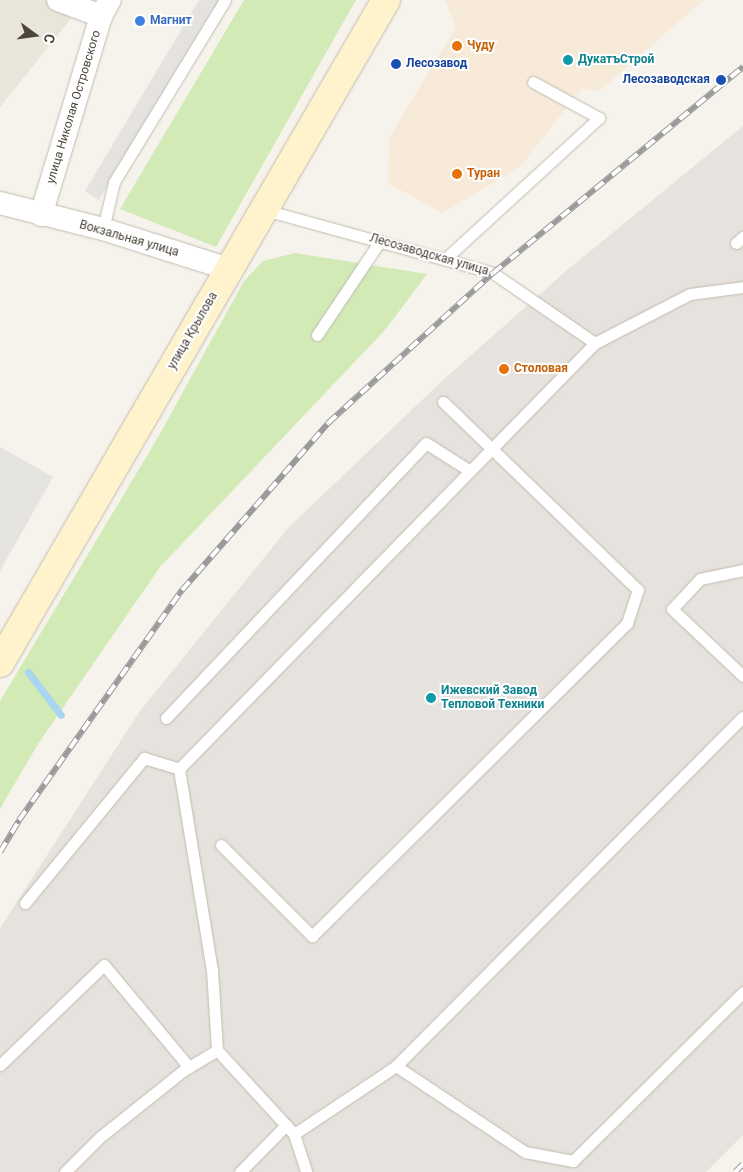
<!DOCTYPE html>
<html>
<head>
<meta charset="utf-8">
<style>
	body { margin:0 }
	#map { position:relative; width:743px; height:1172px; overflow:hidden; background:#f6f3ec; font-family:Roboto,sans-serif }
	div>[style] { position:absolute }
	.residential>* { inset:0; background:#eae5da }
	.commercial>* { inset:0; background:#f7ead8 }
	.industrial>* { inset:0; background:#e6e2dd }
	.green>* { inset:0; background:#d2eab5 }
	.parking>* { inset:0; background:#e5e3e0 }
	.stream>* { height:7px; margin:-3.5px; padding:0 3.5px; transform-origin:3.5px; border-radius:3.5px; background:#a9d4f2 }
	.roads { filter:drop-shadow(0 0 1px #c2bbae) drop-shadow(0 0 1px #c2bbae) }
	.service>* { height:11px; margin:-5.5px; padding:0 5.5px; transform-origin:5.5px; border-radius:5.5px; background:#fff }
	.minor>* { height:22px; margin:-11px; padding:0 11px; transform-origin:11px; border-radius:11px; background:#fff }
	.secondary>* { height:28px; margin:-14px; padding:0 14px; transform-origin:14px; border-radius:14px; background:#fff3cd }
	.rail>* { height:5.5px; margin-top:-2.75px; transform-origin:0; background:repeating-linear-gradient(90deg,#fff 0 11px,#9a9a9a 0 22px); box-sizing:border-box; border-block:1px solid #9a9a9a }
	.dots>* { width:14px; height:14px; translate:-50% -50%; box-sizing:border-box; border:2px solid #fff; border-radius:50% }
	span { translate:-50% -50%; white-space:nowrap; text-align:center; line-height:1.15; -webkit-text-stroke:4px #fff; paint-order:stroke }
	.shop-label { font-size:12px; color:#366cbe; font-weight:700 }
	.left { translate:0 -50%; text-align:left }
	.food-label { font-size:12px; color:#c56008; font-weight:700 }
	.culture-label { font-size:12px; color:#0d838f; font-weight:700 }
	.transit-label { font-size:12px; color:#164399; font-weight:700 }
	.right { translate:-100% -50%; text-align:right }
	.street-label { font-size:12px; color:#4b4439 }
	.north { position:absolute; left:10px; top:10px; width:50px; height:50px; -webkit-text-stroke:4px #fff; paint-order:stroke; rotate:104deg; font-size:14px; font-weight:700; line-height:20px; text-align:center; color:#4b4439 }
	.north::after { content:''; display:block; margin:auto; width:18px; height:22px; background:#4b4439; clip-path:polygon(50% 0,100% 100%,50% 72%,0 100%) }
</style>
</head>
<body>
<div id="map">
	<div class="residential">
		<i style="clip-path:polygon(0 0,86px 0,0 107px)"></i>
	</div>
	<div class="commercial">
		<i style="clip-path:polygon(445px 0,704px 0,599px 91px,582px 88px,520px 167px,442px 213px,388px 183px,389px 138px,456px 27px)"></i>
	</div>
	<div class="industrial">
		<i style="clip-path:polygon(743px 126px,743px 1135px,706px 1172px,0 1172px,0 928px,140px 711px,289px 527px,442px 381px,566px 271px)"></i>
	</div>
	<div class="green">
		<i style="clip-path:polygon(244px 0,356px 0,216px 247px,120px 209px)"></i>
		<i style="clip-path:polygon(295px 253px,427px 274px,385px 330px,160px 567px,38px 744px,0 809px,0 701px,157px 439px,244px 281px,263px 261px)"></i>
	</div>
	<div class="parking">
		<i style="clip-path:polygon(199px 0,219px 0,99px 200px,85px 191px)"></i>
		<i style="clip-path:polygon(0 447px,53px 477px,0 571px)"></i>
	</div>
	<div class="stream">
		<i style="left:28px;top:672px;width:54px;rotate:52.5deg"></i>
	</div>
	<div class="roads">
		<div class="service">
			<i style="left:265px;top:210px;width:237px;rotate:15.4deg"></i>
			<i style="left:493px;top:273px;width:124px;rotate:34.5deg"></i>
			<i style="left:595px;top:343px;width:107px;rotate:-27.3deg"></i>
			<i style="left:690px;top:294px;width:53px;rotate:-7.5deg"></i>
			<i style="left:103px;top:229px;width:48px;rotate:-76.8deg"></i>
			<i style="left:114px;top:182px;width:213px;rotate:-58.6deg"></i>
			<i style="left:736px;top:243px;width:9px;rotate:-41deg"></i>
			<i style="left:445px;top:259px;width:209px;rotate:-42.5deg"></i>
			<i style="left:599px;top:118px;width:75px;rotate:-151.4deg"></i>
			<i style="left:317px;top:335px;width:113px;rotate:-56.2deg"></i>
			<i style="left:595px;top:343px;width:595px;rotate:134.32deg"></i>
			<i style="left:179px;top:769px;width:204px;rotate:80.7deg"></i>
			<i style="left:212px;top:970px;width:80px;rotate:86.4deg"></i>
			<i style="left:217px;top:1050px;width:114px;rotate:47.5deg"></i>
			<i style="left:294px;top:1134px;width:123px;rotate:-33.7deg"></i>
			<i style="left:396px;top:1066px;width:155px;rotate:33.7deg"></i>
			<i style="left:525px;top:1152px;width:49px;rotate:10.6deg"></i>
			<i style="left:573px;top:1161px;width:240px;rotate:-44.8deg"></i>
			<i style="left:743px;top:570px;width:44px;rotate:168.2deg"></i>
			<i style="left:700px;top:579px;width:41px;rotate:133deg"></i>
			<i style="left:672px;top:609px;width:98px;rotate:43.3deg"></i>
			<i style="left:166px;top:718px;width:378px;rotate:-46.6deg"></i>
			<i style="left:426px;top:443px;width:52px;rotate:32.5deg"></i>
			<i style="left:221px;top:845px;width:129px;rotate:45deg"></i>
			<i style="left:312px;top:936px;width:444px;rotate:-44.8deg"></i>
			<i style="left:627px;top:623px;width:35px;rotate:-72deg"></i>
			<i style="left:638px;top:590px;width:271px;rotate:-136deg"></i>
			<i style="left:25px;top:903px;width:188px;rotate:-50.6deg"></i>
			<i style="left:144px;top:758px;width:37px;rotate:17deg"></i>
			<i style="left:0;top:1065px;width:144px;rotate:-43.9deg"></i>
			<i style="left:104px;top:965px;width:133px;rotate:50.2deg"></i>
			<i style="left:396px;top:1066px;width:492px;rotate:-45.2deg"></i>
			<i style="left:294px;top:1134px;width:40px;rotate:72deg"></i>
			<i style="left:65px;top:1172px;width:49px;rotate:-45deg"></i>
			<i style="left:100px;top:1137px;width:107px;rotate:-38.6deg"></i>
			<i style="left:184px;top:1070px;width:39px;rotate:-31deg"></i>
			<i style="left:240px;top:1172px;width:66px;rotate:-45.6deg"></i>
		</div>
		<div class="minor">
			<i style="left:58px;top:0;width:46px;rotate:20.4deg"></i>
			<i style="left:0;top:203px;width:106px;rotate:14.2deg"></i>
			<i style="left:103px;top:229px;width:132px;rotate:17.6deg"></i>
			<i style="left:41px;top:215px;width:208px;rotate:-73.2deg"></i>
			<i style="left:101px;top:16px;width:18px;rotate:-61deg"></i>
		</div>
		<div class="secondary">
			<i style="left:0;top:663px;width:767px;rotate:-59.79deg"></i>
		</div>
	</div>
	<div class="rail">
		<i style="left:0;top:852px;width:37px;rotate:-59deg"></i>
		<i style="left:19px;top:820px;width:282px;rotate:-54.7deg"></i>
		<i style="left:182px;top:590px;width:222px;rotate:-48.8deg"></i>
		<i style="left:328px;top:423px;width:223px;rotate:-42.3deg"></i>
		<i style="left:493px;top:273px;width:324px;rotate:-39.5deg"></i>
		<i style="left:735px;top:1172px;width:11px;rotate:-45deg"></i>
	</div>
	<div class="dots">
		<i style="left:140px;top:21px;background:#3f7fe0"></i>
		<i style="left:457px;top:46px;background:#e8710a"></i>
		<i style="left:568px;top:60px;background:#0f9aa8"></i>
		<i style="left:396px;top:64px;background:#1a4fb4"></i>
		<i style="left:721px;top:80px;background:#1a4fb4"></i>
		<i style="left:457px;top:174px;background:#e8710a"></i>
		<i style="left:504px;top:369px;background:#e8710a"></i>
		<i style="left:431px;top:698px;background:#0f9aa8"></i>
	</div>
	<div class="shop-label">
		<span class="left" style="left:150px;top:21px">Магнит</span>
	</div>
	<div class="food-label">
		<span class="left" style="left:467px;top:46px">Чуду</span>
		<span class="left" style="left:467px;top:174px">Туран</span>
		<span class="left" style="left:514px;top:369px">Столовая</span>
	</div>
	<div class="culture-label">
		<span class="left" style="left:578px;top:60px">ДукатъСтрой</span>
		<span class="left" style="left:441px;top:698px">Ижевский Завод<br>Тепловой Техники</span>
	</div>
	<div class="transit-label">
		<span class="left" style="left:406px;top:64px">Лесозавод</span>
		<span class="right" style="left:710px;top:80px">Лесозаводская</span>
	</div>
	<div class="street-label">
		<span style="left:74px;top:107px;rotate:-73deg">улица Николая Островского</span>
		<span style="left:129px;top:239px;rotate:16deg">Вокзальная улица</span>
		<span style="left:429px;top:255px;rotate:16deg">Лесозаводская улица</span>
		<span style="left:193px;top:331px;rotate:-60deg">улица Крылова</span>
	</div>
	<div class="north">С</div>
</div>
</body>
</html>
